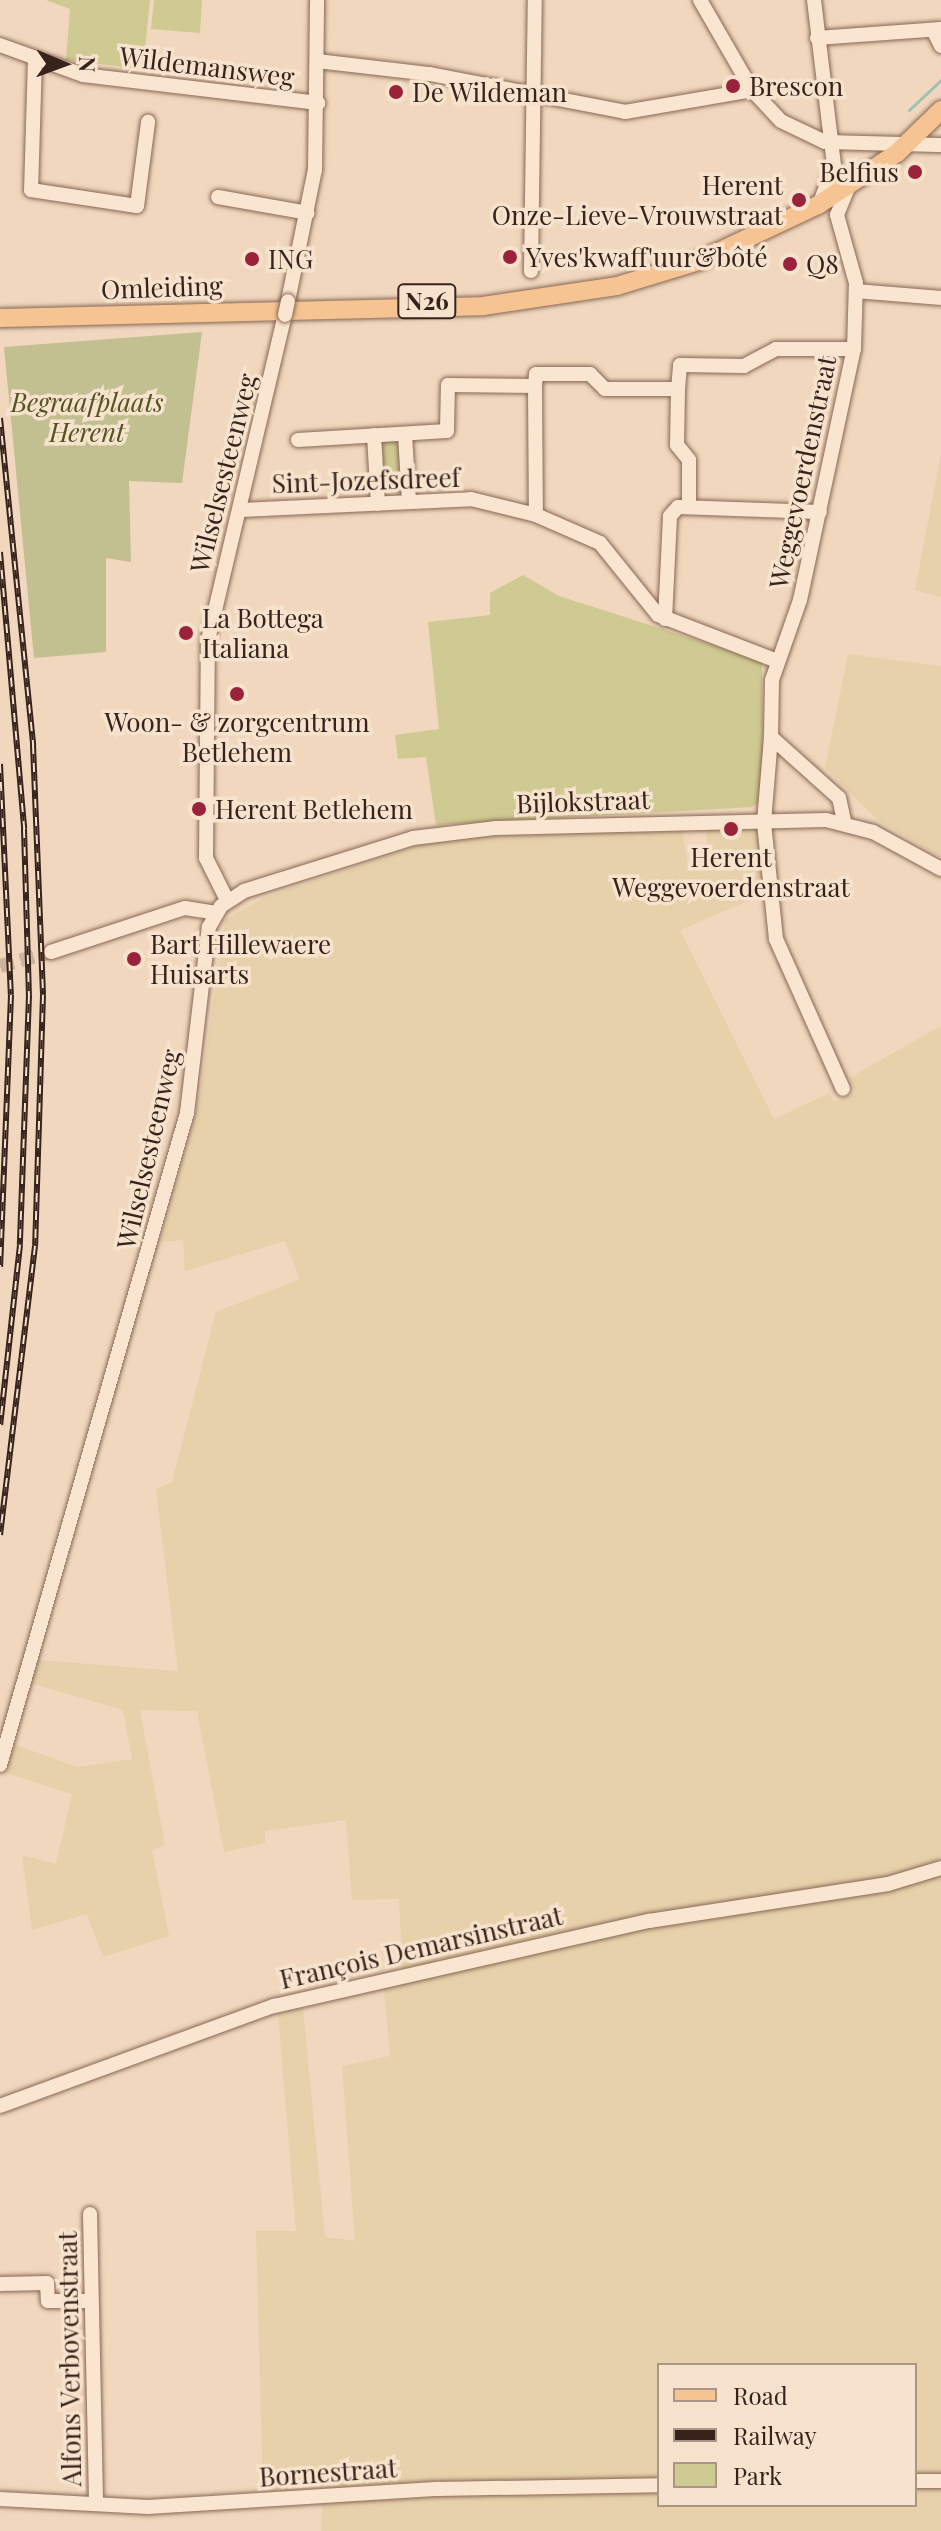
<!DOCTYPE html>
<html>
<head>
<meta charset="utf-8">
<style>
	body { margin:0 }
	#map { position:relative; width:941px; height:2531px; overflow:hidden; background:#f0d7bd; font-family:"Playfair Display",serif }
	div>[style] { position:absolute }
	.farmland>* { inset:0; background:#e6d1aa }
	.green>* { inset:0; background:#ceca91 }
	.cemetery>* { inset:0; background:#c2bf91 }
	.stream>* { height:3px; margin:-1.5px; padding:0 1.5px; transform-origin:1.5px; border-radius:1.5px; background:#a1c1b2 }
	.minor-tunnel>* { height:14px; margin-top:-7px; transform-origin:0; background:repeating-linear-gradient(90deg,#cbb39d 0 14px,transparent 0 21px) }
	.roads { filter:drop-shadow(0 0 2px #886755) drop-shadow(0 0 2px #886755) }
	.minor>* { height:14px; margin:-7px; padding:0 7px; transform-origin:7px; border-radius:7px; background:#fae6d0 }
	.major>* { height:18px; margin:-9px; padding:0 9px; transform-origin:9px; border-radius:9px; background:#f6c492 }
	.rail>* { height:6px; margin-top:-3px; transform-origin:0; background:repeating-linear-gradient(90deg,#f7e3cd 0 9px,#37231b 0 18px); box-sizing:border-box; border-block:2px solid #37231b }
	.bridges { filter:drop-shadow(0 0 2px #886755) drop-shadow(0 0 2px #886755) }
	.minor-bridge>* { height:14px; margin:-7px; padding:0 7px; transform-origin:7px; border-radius:7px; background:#fae6d0 }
	.dots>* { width:22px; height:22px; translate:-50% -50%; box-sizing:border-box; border:4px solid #f7e3cd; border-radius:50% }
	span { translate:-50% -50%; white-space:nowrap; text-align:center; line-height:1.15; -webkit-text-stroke:7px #f7e3cd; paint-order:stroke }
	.shield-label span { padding:2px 6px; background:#f7e3cd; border:2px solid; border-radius:6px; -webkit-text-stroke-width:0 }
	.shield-label { font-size:24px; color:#37231b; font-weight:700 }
	.street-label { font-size:26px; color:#37231b }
	.poi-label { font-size:26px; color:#37231b }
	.left { translate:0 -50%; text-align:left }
	.right { translate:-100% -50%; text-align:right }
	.park-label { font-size:26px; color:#515420; font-style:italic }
	.legend { position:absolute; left:657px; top:2363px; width:260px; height:144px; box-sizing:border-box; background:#f7e3cd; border:2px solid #aa9686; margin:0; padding:10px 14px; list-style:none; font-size:24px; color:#37231b }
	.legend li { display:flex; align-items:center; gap:16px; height:40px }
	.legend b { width:40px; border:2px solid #aa9686 }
	.north { position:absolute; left:24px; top:24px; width:80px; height:80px; -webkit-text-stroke:6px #f7e3cd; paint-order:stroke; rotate:91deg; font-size:22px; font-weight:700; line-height:32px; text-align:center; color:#37231b }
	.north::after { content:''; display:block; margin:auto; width:28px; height:36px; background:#37231b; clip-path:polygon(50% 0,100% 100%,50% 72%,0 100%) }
</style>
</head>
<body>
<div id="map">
	<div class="farmland">
		<i style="clip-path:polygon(941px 454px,941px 597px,915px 590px)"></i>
		<i style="clip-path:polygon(848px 654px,941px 666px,941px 857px,880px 822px,825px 768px)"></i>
		<i style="clip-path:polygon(evenodd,759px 828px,764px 894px,680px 930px,774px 1119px,829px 1093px,834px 1102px,856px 1092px,849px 1078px,941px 1026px,941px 2531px,321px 2531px,323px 2490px,263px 2493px,256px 2231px,296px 2231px,278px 2014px,303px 2008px,325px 2237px,355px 2241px,342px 2066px,390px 2056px,384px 1989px,403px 1980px,399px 1899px,352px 1900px,346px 1820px,265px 1831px,265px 1843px,224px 1852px,197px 1711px,140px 1710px,165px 1845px,152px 1850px,169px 1936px,103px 1957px,87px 1914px,32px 1930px,22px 1855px,56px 1864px,72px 1794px,3px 1772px,13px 1744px,77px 1767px,132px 1759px,123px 1710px,30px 1683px,37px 1660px,178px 1671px,156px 1489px,172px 1482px,216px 1312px,300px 1279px,285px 1241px,185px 1271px,183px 1240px,161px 1242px,199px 1101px,225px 920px,265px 897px,444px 837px,682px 829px,689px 871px,709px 868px,706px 830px,759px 828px,659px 2365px,915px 2365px,915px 2505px,659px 2505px,659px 2365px)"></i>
	</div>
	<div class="green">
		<i style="clip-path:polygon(46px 0,150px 0,143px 69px,66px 60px,70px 9px)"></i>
		<i style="clip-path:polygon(154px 0,202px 0,200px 33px,151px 29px)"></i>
		<i style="clip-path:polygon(402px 437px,405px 493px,382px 494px,379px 438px)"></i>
		<i style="clip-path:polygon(523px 575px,559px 596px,762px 661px,763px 800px,752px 807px,436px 825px,426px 757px,398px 759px,395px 735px,439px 729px,428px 622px,490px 615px,490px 593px)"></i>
	</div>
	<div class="cemetery">
		<i style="clip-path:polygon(202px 332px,182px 483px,129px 481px,131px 562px,106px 558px,106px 652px,34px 658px,4px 347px)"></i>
	</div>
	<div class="stream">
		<i style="left:909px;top:110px;width:44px;rotate:-43.2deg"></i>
	</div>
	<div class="minor-tunnel">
		<i style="left:0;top:966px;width:53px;rotate:-15.4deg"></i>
	</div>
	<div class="roads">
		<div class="minor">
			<i style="left:700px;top:0;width:104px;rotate:60deg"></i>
			<i style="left:752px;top:90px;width:42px;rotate:46.9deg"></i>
			<i style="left:781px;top:121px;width:49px;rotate:25.5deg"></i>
			<i style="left:825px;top:142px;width:116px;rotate:1.5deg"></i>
			<i style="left:814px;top:0;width:167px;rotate:83.1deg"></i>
			<i style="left:834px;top:166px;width:34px;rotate:111deg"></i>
			<i style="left:933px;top:30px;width:18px;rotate:63deg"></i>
			<i style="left:817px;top:38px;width:124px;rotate:-4.2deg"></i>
			<i style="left:0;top:45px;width:88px;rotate:19.9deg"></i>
			<i style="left:83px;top:75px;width:237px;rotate:6.8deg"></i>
			<i style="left:35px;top:58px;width:132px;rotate:91.7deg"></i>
			<i style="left:31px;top:190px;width:107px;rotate:8.6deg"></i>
			<i style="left:137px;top:206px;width:85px;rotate:-82.5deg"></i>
			<i style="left:317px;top:61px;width:114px;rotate:6.6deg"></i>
			<i style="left:430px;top:74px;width:199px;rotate:11deg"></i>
			<i style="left:625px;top:112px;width:129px;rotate:-9.8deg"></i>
			<i style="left:218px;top:197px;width:91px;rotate:10.1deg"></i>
			<i style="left:531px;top:271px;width:271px;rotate:-89.2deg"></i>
			<i style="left:856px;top:291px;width:85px;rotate:4.7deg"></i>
			<i style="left:288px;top:301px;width:134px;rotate:-78.4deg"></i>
			<i style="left:315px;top:170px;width:170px;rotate:-89.3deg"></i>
			<i style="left:535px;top:386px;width:129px;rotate:89.6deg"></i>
			<i style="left:678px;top:389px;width:56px;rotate:91deg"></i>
			<i style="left:677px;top:445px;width:19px;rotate:51deg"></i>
			<i style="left:689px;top:460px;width:46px;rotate:90deg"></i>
			<i style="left:405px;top:434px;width:68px;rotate:86.6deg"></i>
			<i style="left:374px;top:435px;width:69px;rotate:86.7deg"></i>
			<i style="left:298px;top:440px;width:149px;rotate:-3.5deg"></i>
			<i style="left:447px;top:431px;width:46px;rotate:-88.8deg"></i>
			<i style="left:448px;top:385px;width:87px;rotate:0.7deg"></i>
			<i style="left:535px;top:386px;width:12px;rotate:-85deg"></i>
			<i style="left:536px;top:374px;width:54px"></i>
			<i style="left:590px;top:374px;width:21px;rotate:45deg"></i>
			<i style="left:605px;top:389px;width:73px"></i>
			<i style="left:678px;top:389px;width:24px;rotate:-85deg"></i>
			<i style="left:680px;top:365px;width:64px;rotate:0.9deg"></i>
			<i style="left:744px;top:366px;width:36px;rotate:-28deg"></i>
			<i style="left:776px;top:349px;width:78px"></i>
			<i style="left:241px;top:510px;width:230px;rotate:-2.7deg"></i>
			<i style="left:471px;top:499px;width:67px;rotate:13.8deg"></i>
			<i style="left:536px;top:515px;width:70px;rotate:23.6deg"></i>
			<i style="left:600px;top:543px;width:92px;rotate:51.1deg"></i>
			<i style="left:658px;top:615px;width:128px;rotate:21.1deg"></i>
			<i style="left:665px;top:619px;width:103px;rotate:-87.2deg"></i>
			<i style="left:670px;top:516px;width:12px;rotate:-48deg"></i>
			<i style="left:678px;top:507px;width:142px;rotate:2deg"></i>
			<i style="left:771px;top:737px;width:86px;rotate:94.7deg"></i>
			<i style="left:764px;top:823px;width:117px;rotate:84.1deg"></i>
			<i style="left:776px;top:939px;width:164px;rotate:65.9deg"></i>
			<i style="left:844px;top:821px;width:24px;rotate:-102deg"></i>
			<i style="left:839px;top:798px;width:91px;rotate:-138.1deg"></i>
			<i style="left:771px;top:737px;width:57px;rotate:-89deg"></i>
			<i style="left:772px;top:680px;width:85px;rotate:-70.7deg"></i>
			<i style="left:800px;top:600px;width:257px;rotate:-77.9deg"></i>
			<i style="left:854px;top:349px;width:66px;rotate:-88.3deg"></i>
			<i style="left:856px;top:283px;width:71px;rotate:-105.6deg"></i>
			<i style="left:837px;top:215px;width:29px;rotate:-68deg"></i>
			<i style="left:227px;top:900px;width:47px;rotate:-116.6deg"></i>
			<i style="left:206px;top:858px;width:218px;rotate:-89.5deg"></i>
			<i style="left:208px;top:640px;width:334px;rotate:-76.7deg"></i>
			<i style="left:51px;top:952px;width:141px;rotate:-18.2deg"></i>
			<i style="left:185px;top:908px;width:30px;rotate:9deg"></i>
			<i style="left:0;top:1765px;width:678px;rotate:-74deg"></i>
			<i style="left:187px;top:1113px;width:187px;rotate:-83.3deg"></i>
			<i style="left:209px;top:927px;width:24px;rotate:-60deg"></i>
			<i style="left:221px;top:906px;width:27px;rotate:-33deg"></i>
			<i style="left:244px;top:891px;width:177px;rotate:-17.4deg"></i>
			<i style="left:413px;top:838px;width:84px;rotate:-6.9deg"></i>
			<i style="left:496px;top:828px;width:330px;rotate:-1.4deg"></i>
			<i style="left:826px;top:820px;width:49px;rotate:14.3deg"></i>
			<i style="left:873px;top:832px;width:77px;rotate:28.6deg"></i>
			<i style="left:0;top:2106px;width:292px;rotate:-20.1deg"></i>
			<i style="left:274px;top:2006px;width:385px;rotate:-12.8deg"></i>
			<i style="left:649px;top:1921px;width:242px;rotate:-8.8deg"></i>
			<i style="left:888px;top:1884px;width:55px;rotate:-16.8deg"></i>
			<i style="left:90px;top:2214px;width:290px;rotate:88.8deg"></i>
			<i style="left:0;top:2284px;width:47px;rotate:-1.2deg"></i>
			<i style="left:47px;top:2283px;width:18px;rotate:87deg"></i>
			<i style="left:48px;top:2301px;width:43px"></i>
			<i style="left:915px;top:2481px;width:26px"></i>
			<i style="left:0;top:2499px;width:148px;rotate:3.1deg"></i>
			<i style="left:148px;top:2507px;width:291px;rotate:-3.6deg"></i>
			<i style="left:438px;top:2489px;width:221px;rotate:-1deg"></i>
		</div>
		<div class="major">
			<i style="left:0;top:318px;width:483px;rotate:-1.4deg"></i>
			<i style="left:483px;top:306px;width:135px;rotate:-8.5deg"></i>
			<i style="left:617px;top:286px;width:86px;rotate:-17deg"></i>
			<i style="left:699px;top:261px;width:132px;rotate:-25.2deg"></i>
			<i style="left:818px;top:205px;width:95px;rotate:-33.4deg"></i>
			<i style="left:897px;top:153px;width:62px;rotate:-44.3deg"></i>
		</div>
	</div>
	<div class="rail">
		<i style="left:0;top:418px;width:329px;rotate:84.2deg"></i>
		<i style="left:33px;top:745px;width:250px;rotate:87.7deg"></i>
		<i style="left:43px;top:995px;width:251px;rotate:91.8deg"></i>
		<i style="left:35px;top:1246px;width:291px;rotate:96.9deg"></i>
		<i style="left:0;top:552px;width:278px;rotate:85deg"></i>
		<i style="left:24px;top:829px;width:166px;rotate:88.3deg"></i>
		<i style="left:29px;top:995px;width:250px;rotate:92.1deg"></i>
		<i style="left:20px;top:1245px;width:181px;rotate:96.3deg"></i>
		<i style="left:0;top:764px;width:231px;rotate:87.3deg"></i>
		<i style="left:11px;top:995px;width:272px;rotate:92.3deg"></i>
	</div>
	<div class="bridges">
		<div class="minor-bridge">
			<i style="left:285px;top:315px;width:14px;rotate:-78deg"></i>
		</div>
	</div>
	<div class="dots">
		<i style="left:733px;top:86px;background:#9a2239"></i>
		<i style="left:396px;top:92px;background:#9a2239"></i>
		<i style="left:915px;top:172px;background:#9a2239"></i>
		<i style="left:799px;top:200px;background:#9a2239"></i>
		<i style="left:510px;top:257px;background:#9a2239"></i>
		<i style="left:252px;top:259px;background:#9a2239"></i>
		<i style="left:790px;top:264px;background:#9a2239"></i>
		<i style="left:186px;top:633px;background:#9a2239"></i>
		<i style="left:237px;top:694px;background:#9a2239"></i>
		<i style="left:199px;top:809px;background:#9a2239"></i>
		<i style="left:731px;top:829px;background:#9a2239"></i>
		<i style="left:134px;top:959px;background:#9a2239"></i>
	</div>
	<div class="shield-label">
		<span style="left:427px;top:301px">N26</span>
	</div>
	<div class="street-label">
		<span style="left:207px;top:66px;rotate:7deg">Wildemansweg</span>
		<span style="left:162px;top:287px;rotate:-2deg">Omleiding</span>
		<span style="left:802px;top:472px;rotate:-78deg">Weggevoerdenstraat</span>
		<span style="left:223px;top:473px;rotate:-76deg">Wilselsesteenweg</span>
		<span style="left:366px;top:480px;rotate:-2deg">Sint-Jozefsdreef</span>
		<span style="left:583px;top:801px;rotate:-2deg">Bijlokstraat</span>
		<span style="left:148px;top:1149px;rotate:-77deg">Wilselsesteenweg</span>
		<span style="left:421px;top:1947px;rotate:-13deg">François Demarsinstraat</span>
		<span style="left:69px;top:2359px;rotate:-91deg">Alfons Verbovenstraat</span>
		<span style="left:328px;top:2472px;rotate:-4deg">Bornestraat</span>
	</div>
	<div class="poi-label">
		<span class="left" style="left:749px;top:86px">Brescon</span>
		<span class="left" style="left:412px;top:92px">De Wildeman</span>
		<span class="right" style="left:899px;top:172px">Belfius</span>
		<span class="right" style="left:783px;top:200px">Herent<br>Onze-Lieve-Vrouwstraat</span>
		<span class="left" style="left:526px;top:257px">Yves'kwaff'uur&amp;bôté</span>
		<span class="left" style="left:268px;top:259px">ING</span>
		<span class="left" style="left:806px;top:264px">Q8</span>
		<span class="left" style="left:202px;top:633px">La Bottega<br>Italiana</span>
		<span style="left:237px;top:737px">Woon- &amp; zorgcentrum<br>Betlehem</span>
		<span class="left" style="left:215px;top:809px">Herent Betlehem</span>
		<span style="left:731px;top:872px">Herent<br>Weggevoerdenstraat</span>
		<span class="left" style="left:150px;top:959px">Bart Hillewaere<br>Huisarts</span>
	</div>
	<div class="park-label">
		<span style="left:87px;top:417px">Begraafplaats<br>Herent</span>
	</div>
	<ul class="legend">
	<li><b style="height:10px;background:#f6c492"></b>Road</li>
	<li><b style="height:10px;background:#37231b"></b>Railway</li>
	<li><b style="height:22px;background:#ceca91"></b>Park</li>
	</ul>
	<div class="north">N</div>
</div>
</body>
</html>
